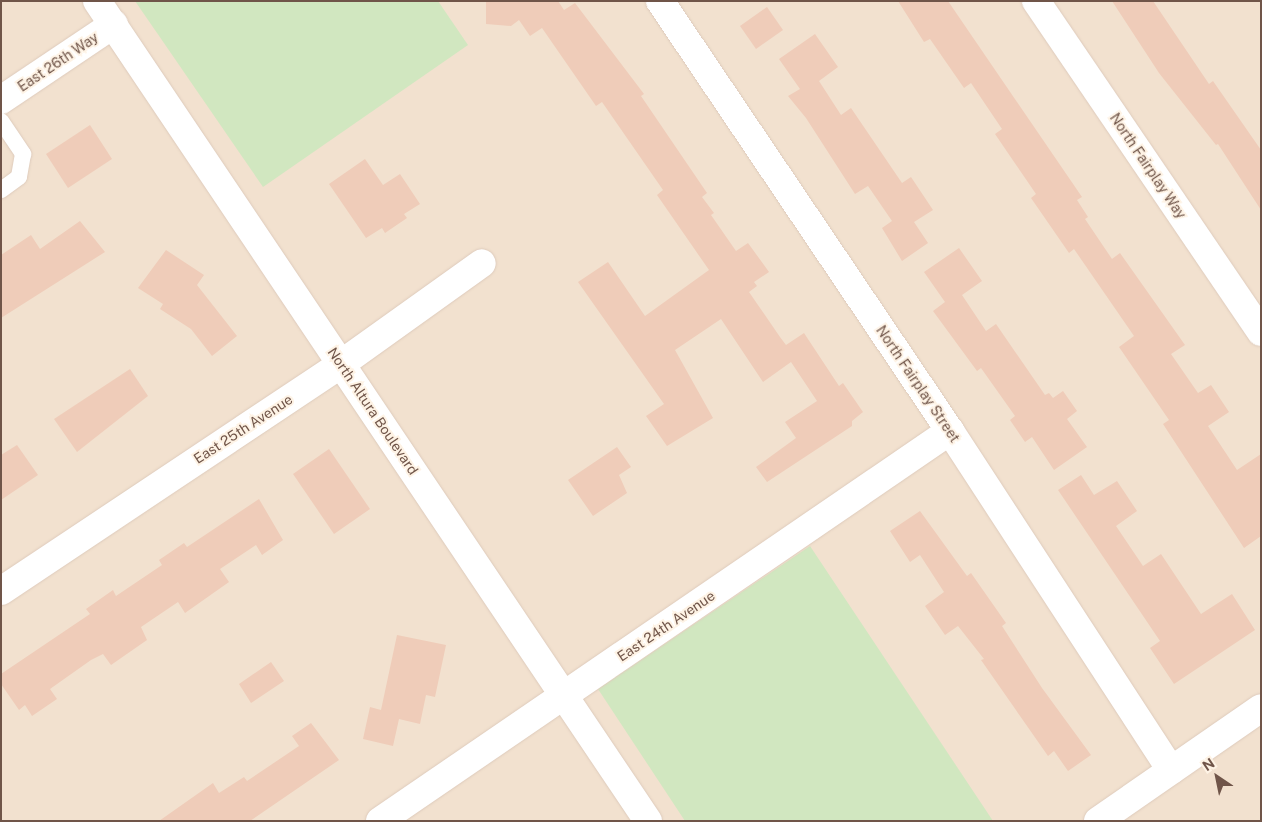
<!DOCTYPE html>
<html>
<head>
<meta charset="utf-8">
<style>
	body { margin:0 }
	#map { position:relative; width:1262px; height:822px; overflow:hidden; background:#fbefe0; font-family:"Public Sans",sans-serif }
	div>[style] { position:absolute }
	.residential>* { inset:0; background:#f2e1cf }
	.green>* { inset:0; background:#d1e7c0 }
	.building>* { inset:0; background:#efccb9 }
	.roads { filter:drop-shadow(0 0 1px #decbbc) drop-shadow(0 0 1px #decbbc) }
	.lane>* { height:16px; margin:-8px; padding:0 8px; transform-origin:8px; border-radius:8px; background:#fff }
	.street>* { height:28px; margin:-14px; padding:0 14px; transform-origin:14px; border-radius:14px; background:#fff }
	span { translate:-50% -50%; white-space:nowrap; text-align:center; line-height:1.15; -webkit-text-stroke:4px #fef3e5; paint-order:stroke }
	.street-label { font-size:14px; color:#705549 }
	.frame { position:absolute; inset:0; border:2px solid #705549; pointer-events:none }
	.north { position:absolute; left:1192px; top:752px; width:50px; height:50px; -webkit-text-stroke:4px #fef3e5; paint-order:stroke; rotate:326deg; font-size:14px; font-weight:700; line-height:20px; text-align:center; color:#705549 }
	.north::after { content:''; display:block; margin:auto; width:18px; height:22px; background:#705549; clip-path:polygon(50% 0,100% 100%,50% 72%,0 100%) }
</style>
</head>
<body>
<div id="map">
	<div class="residential">
		<i style="clip-path:polygon(1px 1px,1261px 1px,1261px 821px,1px 821px)"></i>
	</div>
	<div class="green">
		<i style="clip-path:polygon(135px 1px,438px 1px,468px 45px,263px 187px)"></i>
		<i style="clip-path:polygon(810px 546px,993px 821px,685px 821px,598px 689px)"></i>
	</div>
	<div class="building">
		<i style="clip-path:polygon(486px 1px,558px 1px,564px 10px,575px 3px,644px 94px,641px 96px,707px 193px,702px 197px,714px 213px,711px 215px,736px 251px,748px 243px,769px 272px,754px 282px,757px 286px,749px 292px,780px 337px,786px 345px,804px 333px,839px 386px,843px 383px,863px 412px,852px 421px,852px 426px,767px 482px,756px 467px,796px 438px,785px 422px,817px 401px,791px 362px,763px 382px,721px 319px,675px 350px,713px 418px,667px 446px,646px 416px,664px 404px,578px 282px,608px 262px,645px 316px,709px 270px,657px 195px,663px 190px,602px 102px,596px 106px,542px 28px,530px 36px,519px 20px,511px 26px,486px 24px)"></i>
		<i style="clip-path:polygon(898px 1px,948px 1px,1082px 197px,1077px 200px,1088px 217px,1085px 219px,1112px 259px,1120px 253px,1185px 345px,1171px 354px,1198px 393px,1211px 385px,1229px 412px,1208px 426px,1237px 470px,1261px 454px,1261px 536px,1244px 548px,1163px 424px,1169px 420px,1119px 347px,1134px 336px,1074px 249px,1069px 253px,1031px 198px,1036px 194px,995px 134px,1002px 129px,971px 83px,964px 88px,930px 39px,924px 42px)"></i>
		<i style="clip-path:polygon(1112px 1px,1153px 1px,1209px 84px,1213px 81px,1261px 150px,1261px 210px,1218px 144px,1216px 145px,1159px 73px)"></i>
		<i style="clip-path:polygon(767px 7px,783px 30px,756px 49px,740px 26px)"></i>
		<i style="clip-path:polygon(815px 34px,838px 67px,819px 81px,841px 115px,851px 108px,902px 183px,911px 177px,933px 210px,914px 222px,928px 243px,902px 261px,882px 228px,892px 221px,868px 186px,855px 194px,806px 118px,788px 96px,800px 89px,779px 59px)"></i>
		<i style="clip-path:polygon(90px 125px,112px 159px,68px 188px,46px 154px)"></i>
		<i style="clip-path:polygon(365px 159px,383px 185px,400px 174px,420px 204px,404px 214px,407px 218px,385px 233px,382px 228px,366px 238px,329px 184px)"></i>
		<i style="clip-path:polygon(80px 221px,105px 252px,1px 318px,1px 255px,31px 235px,40px 249px)"></i>
		<i style="clip-path:polygon(959px 248px,982px 281px,962px 295px,986px 331px,996px 324px,1045px 395px,1049px 393px,1053px 398px,1063px 391px,1077px 411px,1067px 419px,1087px 447px,1054px 470px,1032px 437px,1025px 442px,1010px 420px,1015px 416px,981px 368px,977px 371px,933px 311px,945px 302px,924px 272px)"></i>
		<i style="clip-path:polygon(166px 250px,204px 275px,197px 285px,237px 336px,212px 356px,191px 329px,160px 309px,163px 304px,138px 288px)"></i>
		<i style="clip-path:polygon(130px 369px,148px 396px,77px 452px,54px 419px)"></i>
		<i style="clip-path:polygon(17px 445px,38px 475px,1px 500px,1px 455px)"></i>
		<i style="clip-path:polygon(617px 447px,631px 467px,619px 475px,627px 493px,593px 516px,568px 480px)"></i>
		<i style="clip-path:polygon(329px 449px,370px 509px,334px 534px,293px 474px)"></i>
		<i style="clip-path:polygon(1081px 475px,1094px 495px,1117px 481px,1137px 511px,1116px 526px,1143px 566px,1161px 554px,1201px 614px,1232px 594px,1255px 630px,1174px 684px,1150px 648px,1160px 641px,1058px 490px)"></i>
		<i style="clip-path:polygon(259px 499px,283px 540px,262px 555px,256px 545px,220px 569px,229px 582px,185px 613px,178px 602px,141px 627px,147px 640px,111px 665px,103px 654px,91px 660px,50px 689px,57px 699px,32px 716px,25px 705px,19px 710px,1px 684px,1px 674px,90px 614px,86px 609px,113px 590px,116px 596px,162px 565px,159px 560px,184px 543px,187px 547px)"></i>
		<i style="clip-path:polygon(920px 511px,967px 576px,971px 573px,1006px 623px,1002px 626px,1042px 688px,1091px 755px,1068px 771px,1054px 751px,1048px 756px,981px 660px,984px 659px,958px 626px,945px 635px,925px 606px,944px 592px,920px 555px,910px 562px,890px 531px)"></i>
		<i style="clip-path:polygon(397px 635px,446px 645px,435px 697px,426px 695px,420px 724px,399px 719px,393px 746px,363px 739px,370px 707px,381px 710px)"></i>
		<i style="clip-path:polygon(271px 662px,284px 681px,251px 703px,239px 684px)"></i>
		<i style="clip-path:polygon(311px 723px,339px 760px,250px 821px,159px 821px,213px 783px,219px 793px,244px 777px,247px 781px,299px 746px,292px 736px)"></i>
	</div>
	<div class="roads">
		<div class="lane">
			<i style="left:1px;top:121px;width:40px;rotate:56deg"></i>
			<i style="left:23px;top:154px;width:23px;rotate:100deg"></i>
			<i style="left:19px;top:177px;width:22px;rotate:144deg"></i>
		</div>
		<div class="street">
			<i style="left:97px;top:1px;width:988px;rotate:56.1deg"></i>
			<i style="left:660px;top:1px;width:519px;rotate:56deg"></i>
			<i style="left:950px;top:431px;width:405px;rotate:56.9deg"></i>
			<i style="left:1036px;top:1px;width:400px;rotate:55.8deg"></i>
			<i style="left:1px;top:100px;width:136px;rotate:-33.9deg"></i>
			<i style="left:1px;top:591px;width:409px;rotate:-33.7deg"></i>
			<i style="left:341px;top:364px;width:173px;rotate:-35.6deg"></i>
			<i style="left:380px;top:821px;width:691px;rotate:-34.38deg"></i>
			<i style="left:1098px;top:821px;width:198px;rotate:-34.7deg"></i>
		</div>
	</div>
	<div class="street-label">
		<span style="left:58px;top:62px;rotate:-34deg">East 26th Way</span>
		<span style="left:1148px;top:166px;rotate:56deg">North Fairplay Way</span>
		<span style="left:918px;top:384px;rotate:56deg">North Fairplay Street</span>
		<span style="left:373px;top:411px;rotate:56deg">North Altura Boulevard</span>
		<span style="left:243px;top:429px;rotate:-33deg">East 25th Avenue</span>
		<span style="left:666px;top:626px;rotate:-34deg">East 24th Avenue</span>
	</div>
	<div class="frame"></div>
	<div class="north">N</div>
</div>
</body>
</html>
